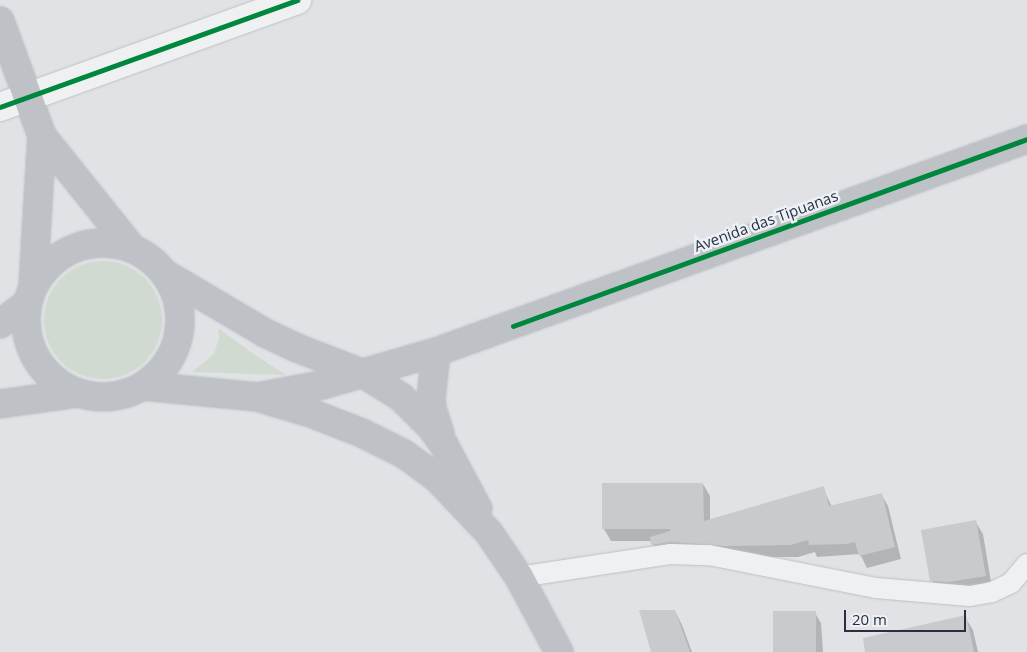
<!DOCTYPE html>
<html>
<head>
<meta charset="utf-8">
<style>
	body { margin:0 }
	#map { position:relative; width:1027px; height:652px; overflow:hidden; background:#e0e2e5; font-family:"Open Sans",sans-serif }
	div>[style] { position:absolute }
	.green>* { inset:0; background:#d1dad0 }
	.round { border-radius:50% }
	.shadow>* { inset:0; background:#0003 }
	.building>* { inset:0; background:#c8cacd }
	.roads { filter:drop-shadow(0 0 1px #bec0c3) drop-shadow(0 0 1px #bec0c3) }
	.service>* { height:20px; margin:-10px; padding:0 10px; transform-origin:10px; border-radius:10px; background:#eff0f2 }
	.minor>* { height:28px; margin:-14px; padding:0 14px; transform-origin:14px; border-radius:14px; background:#eff0f2 }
	.secondary>* { height:28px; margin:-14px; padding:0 14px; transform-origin:14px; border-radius:14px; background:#bec1c6 }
	.secondary>.ring { margin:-14px; padding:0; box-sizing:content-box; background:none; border:28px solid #bec1c6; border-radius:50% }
	.cycleway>* { height:5px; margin:-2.5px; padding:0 2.5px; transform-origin:2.5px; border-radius:2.5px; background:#00873e }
	span { translate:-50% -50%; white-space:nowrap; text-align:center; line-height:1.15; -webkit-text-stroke:5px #edf1f6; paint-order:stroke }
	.street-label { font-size:15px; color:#263040 }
	.scale { position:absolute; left:844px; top:610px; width:122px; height:22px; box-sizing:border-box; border:2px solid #263040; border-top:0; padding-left:6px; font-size:15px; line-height:18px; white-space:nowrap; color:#263040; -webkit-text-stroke:4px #edf1f6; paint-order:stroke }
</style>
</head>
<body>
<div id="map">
	<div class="green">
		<i class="round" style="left:44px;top:261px;width:118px;height:118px"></i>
		<i style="clip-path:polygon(218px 328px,255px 355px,286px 375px,192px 372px,214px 354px,219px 338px)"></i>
	</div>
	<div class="shadow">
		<i style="clip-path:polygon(703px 484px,710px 496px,710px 521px,823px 488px,832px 507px,881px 494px,888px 506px,901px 559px,867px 568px,860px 554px,817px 557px,815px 552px,798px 557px,659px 557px,652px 541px,611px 541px,604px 529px)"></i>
		<i style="clip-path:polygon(975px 521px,983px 534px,992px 588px,939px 593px,932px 580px)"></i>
		<i style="clip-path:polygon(675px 611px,682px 625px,692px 652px,652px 652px)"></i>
		<i style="clip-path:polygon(815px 613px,821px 623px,823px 652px,775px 652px)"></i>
		<i style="clip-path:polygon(965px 617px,973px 630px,978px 652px,891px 652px)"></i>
	</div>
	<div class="building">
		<i style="clip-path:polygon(602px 483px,703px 483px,704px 521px,824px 486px,829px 506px,882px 493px,895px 547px,859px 556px,855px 542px,846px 544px,809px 545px,808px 540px,791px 545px,724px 546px,671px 542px,651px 545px,650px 537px,670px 531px,670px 529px,602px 529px)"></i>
		<i style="clip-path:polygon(976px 520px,986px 576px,949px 582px,930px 581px,921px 530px)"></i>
		<i style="clip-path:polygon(639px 610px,675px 610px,690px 652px,651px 652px)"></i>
		<i style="clip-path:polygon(773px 611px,816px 611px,816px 652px,773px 652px)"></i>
		<i style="clip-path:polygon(966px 615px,974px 652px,865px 652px,863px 638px)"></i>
	</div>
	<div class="roads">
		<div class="service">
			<i style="left:519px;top:577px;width:154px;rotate:-8.6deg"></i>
			<i style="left:671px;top:554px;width:38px;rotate:2deg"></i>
			<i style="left:709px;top:555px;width:170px;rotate:11.2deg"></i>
			<i style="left:876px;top:588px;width:94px;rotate:4.9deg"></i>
			<i style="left:970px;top:596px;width:22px;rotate:-10deg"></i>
			<i style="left:992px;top:592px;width:21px;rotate:-25deg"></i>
			<i style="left:1011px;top:583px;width:25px;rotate:-50deg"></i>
		</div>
		<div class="minor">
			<i style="left:0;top:107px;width:316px;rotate:-19.8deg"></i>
		</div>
		<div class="secondary">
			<i style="left:0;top:21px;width:122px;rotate:69.9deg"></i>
			<i style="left:42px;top:136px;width:142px;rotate:51.3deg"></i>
			<i class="ring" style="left:26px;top:243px;width:126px;height:126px"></i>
			<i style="left:167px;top:275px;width:114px;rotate:30.6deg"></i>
			<i style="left:265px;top:333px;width:35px;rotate:25deg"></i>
			<i style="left:297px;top:348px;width:72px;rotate:21.2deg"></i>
			<i style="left:364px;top:374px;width:44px;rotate:31.9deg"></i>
			<i style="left:401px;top:397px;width:42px;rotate:45deg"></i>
			<i style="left:431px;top:427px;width:22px;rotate:54deg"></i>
			<i style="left:444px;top:445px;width:72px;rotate:62deg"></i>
			<i style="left:33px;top:286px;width:150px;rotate:-86.6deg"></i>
			<i style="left:0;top:324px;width:34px;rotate:-37deg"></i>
			<i style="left:436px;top:352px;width:47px;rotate:96.1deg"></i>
			<i style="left:431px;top:399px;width:10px;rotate:84deg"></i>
			<i style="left:432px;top:409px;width:26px;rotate:72deg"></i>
			<i style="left:143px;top:386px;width:115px;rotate:5.5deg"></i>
			<i style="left:257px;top:397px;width:53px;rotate:16.4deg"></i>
			<i style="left:308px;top:412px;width:58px;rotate:21.3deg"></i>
			<i style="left:362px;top:433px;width:47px;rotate:26.6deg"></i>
			<i style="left:404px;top:454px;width:41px;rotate:36deg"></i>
			<i style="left:437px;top:478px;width:76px;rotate:46.6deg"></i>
			<i style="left:489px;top:533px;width:53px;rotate:55.7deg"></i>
			<i style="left:519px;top:577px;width:85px;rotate:61.9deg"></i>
			<i style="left:257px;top:397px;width:66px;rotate:-10.5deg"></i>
			<i style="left:322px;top:385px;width:119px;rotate:-16.1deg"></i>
			<i style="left:436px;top:352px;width:628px;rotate:-19.82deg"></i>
			<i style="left:0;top:404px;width:79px;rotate:-8deg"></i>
		</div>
	</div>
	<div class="cycleway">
		<i style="left:0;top:107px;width:316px;rotate:-19.8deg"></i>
		<i style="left:513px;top:326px;width:547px;rotate:-19.99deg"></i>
	</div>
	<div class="street-label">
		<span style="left:766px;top:221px;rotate:-20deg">Avenida das Tipuanas</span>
	</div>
	<div class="scale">20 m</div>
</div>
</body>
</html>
